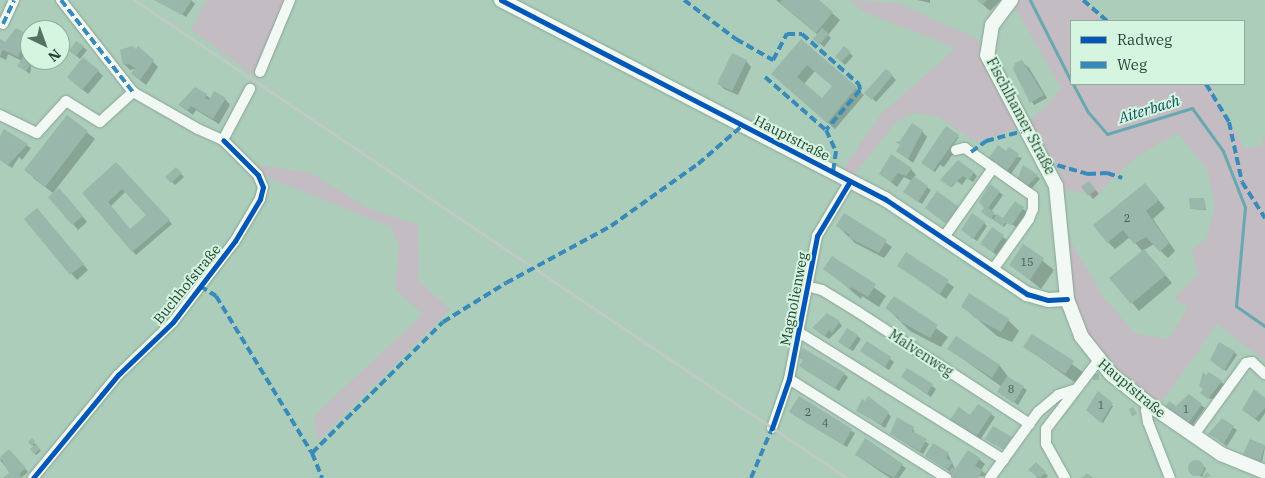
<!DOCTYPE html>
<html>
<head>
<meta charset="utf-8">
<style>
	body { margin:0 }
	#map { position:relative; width:1265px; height:478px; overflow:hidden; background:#abcdb9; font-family:"IBM Plex Serif",serif }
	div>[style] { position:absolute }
	.green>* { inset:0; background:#c3bcc2 }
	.shadow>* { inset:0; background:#0003 }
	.stream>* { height:3px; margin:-1.5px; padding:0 1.5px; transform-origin:1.5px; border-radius:1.5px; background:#68a8b1 }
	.building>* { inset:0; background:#99b8ab }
	.round { border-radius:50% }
	.roads { filter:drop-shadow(0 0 1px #89a495) drop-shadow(0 0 1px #89a495) }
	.street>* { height:10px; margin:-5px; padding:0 5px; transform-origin:5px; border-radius:5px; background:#f2f8f4 }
	.secondary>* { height:14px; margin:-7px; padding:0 7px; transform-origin:7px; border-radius:7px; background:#f2f8f4 }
	.rail>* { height:3px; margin:-1.5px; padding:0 1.5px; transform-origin:1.5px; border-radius:1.5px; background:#c0cac4 }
	.quiet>* { height:4px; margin-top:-2px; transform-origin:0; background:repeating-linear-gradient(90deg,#388aba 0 8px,transparent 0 12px) }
	.cycleway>* { height:5px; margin:-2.5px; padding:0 2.5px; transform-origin:2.5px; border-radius:2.5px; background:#0057b8 }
	span { translate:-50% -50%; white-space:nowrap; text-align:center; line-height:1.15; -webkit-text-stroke:4px #d5f5e1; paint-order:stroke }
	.number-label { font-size:11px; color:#446051 }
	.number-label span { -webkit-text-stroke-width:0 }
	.street-label { font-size:14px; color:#274232 }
	.water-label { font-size:15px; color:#094f5e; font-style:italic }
	.legend { position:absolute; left:1070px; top:20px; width:175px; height:65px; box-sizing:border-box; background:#d5f5e1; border:1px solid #8fad9b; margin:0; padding:6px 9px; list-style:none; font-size:15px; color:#274232 }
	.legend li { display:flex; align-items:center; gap:10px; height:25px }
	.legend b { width:25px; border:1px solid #8fad9b }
	.north { position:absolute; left:20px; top:20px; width:50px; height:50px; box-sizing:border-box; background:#d5f5e1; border:1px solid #8fad9b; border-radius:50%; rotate:138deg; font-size:14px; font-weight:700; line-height:20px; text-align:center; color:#274232 }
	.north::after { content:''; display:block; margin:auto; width:18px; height:22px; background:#557361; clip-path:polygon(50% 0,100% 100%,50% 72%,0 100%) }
</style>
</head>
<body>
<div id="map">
	<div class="green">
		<i style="clip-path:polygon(207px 0,294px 0,274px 55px,259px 79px,191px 30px)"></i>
		<i style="clip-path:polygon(849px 0,898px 3px,979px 40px,982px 61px,1018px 128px,976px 142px,937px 116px,913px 113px,897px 121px,854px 175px,843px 169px,881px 114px,956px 48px,866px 13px)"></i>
		<i style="clip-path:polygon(1018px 0,1081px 0,1103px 21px,1071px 21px,1071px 84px,1211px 84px,1218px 104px,1245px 148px,1261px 146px,1265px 136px,1265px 361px,1217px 324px,1159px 406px,1116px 373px,1086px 337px,1072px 299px,1068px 237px,1104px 298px,1136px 334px,1169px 339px,1188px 307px,1174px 299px,1198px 273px,1192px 250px,1207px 238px,1215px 205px,1207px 169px,1178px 133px,1136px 157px,1095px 196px,1065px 189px,1059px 171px,1028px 121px,1045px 108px,1061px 88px,1013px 4px)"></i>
		<i style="clip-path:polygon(251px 164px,311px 173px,369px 209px,418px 225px,419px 281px,450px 310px,317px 441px,314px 416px,423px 314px,395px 289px,399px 247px,391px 227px,262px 175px)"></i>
	</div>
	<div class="shadow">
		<i style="clip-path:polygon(162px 0,191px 0,195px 4px,186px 17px)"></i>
		<i style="clip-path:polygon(776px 0,817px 0,840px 20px,828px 35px,831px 38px,824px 47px,815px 39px,818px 35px)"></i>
		<i style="clip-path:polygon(917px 0,930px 0,930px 3px)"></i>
		<i style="clip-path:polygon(978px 0,1001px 0,990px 11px)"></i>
		<i style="clip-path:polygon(28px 36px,32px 60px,30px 74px,19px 66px,22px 61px,8px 54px,6px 60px,0 57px,0 40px,5px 43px)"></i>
		<i style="clip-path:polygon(evenodd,802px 41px,864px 95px,835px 129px,780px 81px,802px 41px,815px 71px,833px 86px,822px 99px,804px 84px,815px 71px)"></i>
		<i style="clip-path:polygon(60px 45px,68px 51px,58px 66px,49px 60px,60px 60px)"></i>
		<i style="clip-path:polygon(83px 47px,87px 50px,80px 59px,74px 54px)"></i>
		<i style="clip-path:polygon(138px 47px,158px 67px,146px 85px,132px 74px,135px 69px,130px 70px,124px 64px)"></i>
		<i style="clip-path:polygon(844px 48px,853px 56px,845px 65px,837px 57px)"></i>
		<i style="clip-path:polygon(746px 61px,751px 67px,738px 95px,724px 89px,719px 83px)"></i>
		<i style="clip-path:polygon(1022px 62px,1029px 68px,1047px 98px,1034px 105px,1018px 79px,1016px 64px)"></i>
		<i style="clip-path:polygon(886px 70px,896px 80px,876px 102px,866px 93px)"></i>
		<i style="clip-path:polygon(98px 71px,103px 76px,88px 94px,74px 83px)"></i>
		<i style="clip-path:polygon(206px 95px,211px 99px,225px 99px,230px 105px,219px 124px,196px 110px,193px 115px,180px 105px)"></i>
		<i style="clip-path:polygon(68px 117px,95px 139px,53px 193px,33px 178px)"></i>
		<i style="clip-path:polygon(4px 131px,31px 148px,22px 160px,19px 157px,12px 168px,0 160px,0 137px)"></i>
		<i style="clip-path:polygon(922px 131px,927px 137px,913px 163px,897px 151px)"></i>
		<i style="clip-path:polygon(940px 135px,959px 137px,954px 144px,957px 148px,944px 167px,940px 165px,935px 172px,923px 164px)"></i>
		<i style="clip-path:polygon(1006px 153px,1022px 158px,1011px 174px,993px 162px)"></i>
		<i style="clip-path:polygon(891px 156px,911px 169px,916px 175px,914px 178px,931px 190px,922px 204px,908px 195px,912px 181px,904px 177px,897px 187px,881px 174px)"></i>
		<i style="clip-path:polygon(evenodd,116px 164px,172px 224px,136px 255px,84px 193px,116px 164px,126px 191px,148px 215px,130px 230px,111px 206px,126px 191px)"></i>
		<i style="clip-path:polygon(176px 169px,184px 177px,175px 185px,167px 177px)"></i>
		<i style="clip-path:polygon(947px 172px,949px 175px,974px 173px,977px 176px,973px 182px,967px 178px,962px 185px,957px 181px,952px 187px,942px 180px)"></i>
		<i style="clip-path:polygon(1037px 176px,1040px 179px,1031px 189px,1022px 183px)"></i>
		<i style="clip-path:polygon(1092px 186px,1099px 194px,1093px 199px,1083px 187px)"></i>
		<i style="clip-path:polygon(999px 192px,1003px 195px,991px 212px,1003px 220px,1015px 203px,1027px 212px,1016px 227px,1008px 222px,1004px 227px,984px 213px)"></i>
		<i style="clip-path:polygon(1152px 192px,1165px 208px,1153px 219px,1175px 251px,1168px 258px,1154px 244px,1144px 250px,1172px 283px,1139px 311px,1111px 278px,1143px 252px,1130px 237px,1115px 249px,1108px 242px)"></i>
		<i style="clip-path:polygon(65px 195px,87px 222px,78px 230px,73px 224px)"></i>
		<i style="clip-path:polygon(1204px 199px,1206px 210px,1191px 209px)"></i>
		<i style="clip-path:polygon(42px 215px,88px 270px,77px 280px,25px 219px)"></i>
		<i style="clip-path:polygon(845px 215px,892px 247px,884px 258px,855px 243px,838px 226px)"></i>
		<i style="clip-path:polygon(984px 223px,987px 226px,977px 241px,966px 233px)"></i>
		<i style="clip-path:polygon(992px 229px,1007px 240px,997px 255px,985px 247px)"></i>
		<i style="clip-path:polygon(1024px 246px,1054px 270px,1041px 289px,1011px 265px)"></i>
		<i style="clip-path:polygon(907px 254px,954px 287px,946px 299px,899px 266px)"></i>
		<i style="clip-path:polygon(832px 257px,886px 296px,879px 307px,862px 296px,861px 299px,825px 268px)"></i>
		<i style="clip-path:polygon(894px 298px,948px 337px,941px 347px,910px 331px,887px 308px)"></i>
		<i style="clip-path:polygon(962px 306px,1008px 320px,1019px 331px,1012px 342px,997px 336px)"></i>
		<i style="clip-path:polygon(839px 322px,842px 326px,829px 339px,817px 331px)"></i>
		<i style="clip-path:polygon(1032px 335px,1084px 373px,1077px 384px,1025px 347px)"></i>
		<i style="clip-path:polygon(857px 336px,861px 339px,853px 351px,843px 345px)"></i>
		<i style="clip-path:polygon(956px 338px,1000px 366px,1009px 378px,1027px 390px,1018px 405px,999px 392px,1002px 387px,949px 349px)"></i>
		<i style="clip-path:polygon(867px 342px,894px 362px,889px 370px,865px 354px)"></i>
		<i style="clip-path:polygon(1234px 352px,1237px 355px,1226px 371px,1212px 360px)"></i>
		<i style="clip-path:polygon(804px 369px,844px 374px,848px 377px,839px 391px)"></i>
		<i style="clip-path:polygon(907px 369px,936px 389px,931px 397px,902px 377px)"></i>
		<i style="clip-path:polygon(1221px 382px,1224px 385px,1215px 398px,1210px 399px,1202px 393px)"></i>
		<i style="clip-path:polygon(1098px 393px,1113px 406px,1103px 423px,1088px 410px)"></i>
		<i style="clip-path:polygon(799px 398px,855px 433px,847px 447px,794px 415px)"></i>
		<i style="clip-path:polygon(1265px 399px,1265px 413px,1259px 422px,1247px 413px)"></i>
		<i style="clip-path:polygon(978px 405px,995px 417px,980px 440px,955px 423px,971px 417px)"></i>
		<i style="clip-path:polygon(1201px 405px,1205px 408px,1192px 426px,1177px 416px,1175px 407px)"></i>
		<i style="clip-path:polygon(857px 410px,888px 413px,891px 417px,885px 428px)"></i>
		<i style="clip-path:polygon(1222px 420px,1237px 430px,1227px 446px,1210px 434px)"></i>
		<i style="clip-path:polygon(913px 428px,915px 434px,929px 444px,923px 454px,891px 434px)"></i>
		<i style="clip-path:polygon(32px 440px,41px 451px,36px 455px,31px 449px,34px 447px,30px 442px)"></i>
		<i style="clip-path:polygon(866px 440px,906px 468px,899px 478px,890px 478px,856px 455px)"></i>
		<i style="clip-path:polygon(1251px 440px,1265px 447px,1262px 462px,1246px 455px)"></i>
		<i style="clip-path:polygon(9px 451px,28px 472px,21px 478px,5px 478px,14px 477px,0 460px)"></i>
		<i style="clip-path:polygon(948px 454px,956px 471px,979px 459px,985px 464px,981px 470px,988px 476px,954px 478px,951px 472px,926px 456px)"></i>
		<i style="clip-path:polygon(1194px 460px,1206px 468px,1202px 477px,1188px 469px)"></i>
		<i style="clip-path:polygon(1036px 464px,1048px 476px,1046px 478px,1038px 478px,1030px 470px)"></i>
	</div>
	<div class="stream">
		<i style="left:1030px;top:0;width:91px;rotate:63.2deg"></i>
		<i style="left:1073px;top:84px;width:32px;rotate:62deg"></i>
		<i style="left:1088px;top:112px;width:29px;rotate:49deg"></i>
		<i style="left:1107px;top:134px;width:89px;rotate:-17deg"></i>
		<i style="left:1192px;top:108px;width:53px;rotate:54.2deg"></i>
		<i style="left:1223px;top:151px;width:60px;rotate:68.6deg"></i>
		<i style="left:1245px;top:207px;width:99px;rotate:95.2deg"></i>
		<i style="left:1236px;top:306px;width:35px;rotate:35deg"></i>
	</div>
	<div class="building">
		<i style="clip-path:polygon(154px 0,192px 0,182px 15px)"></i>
		<i style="clip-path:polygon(782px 0,819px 0,833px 12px,816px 33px,780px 3px)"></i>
		<i style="clip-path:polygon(977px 0,987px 0,982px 5px)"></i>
		<i style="clip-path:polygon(16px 28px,29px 35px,18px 57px,3px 50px,0 56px,0 39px,5px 42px)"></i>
		<i style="clip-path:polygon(822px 28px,829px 34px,819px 45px,813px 39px)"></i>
		<i style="clip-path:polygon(evenodd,801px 39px,857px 87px,827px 123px,771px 74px,801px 39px,807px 65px,832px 86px,822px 98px,797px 77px,807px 65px)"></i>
		<i style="clip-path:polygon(76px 41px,84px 46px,76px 56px,69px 51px)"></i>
		<i style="clip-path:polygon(60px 43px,65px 47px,60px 55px)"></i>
		<i style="clip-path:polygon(132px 46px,136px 49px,138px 46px,154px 60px,140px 80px,131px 74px,135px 68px,129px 64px,123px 65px,120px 50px)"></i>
		<i style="clip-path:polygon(844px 46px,851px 52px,841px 62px,835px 57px)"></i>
		<i style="clip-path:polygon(29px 48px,30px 55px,26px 62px,30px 65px,26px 71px,17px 66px)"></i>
		<i style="clip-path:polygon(732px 53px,747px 60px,732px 91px,717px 84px)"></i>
		<i style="clip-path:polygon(83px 57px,99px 70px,82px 90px,67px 77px)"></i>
		<i style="clip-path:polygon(1022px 60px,1044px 95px,1030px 103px,1013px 69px,1015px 63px)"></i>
		<i style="clip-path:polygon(886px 69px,893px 75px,872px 100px,864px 93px)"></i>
		<i style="clip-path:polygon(195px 87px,207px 94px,205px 98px,209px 100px,214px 91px,226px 98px,213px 119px,191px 106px,187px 111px,178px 105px)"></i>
		<i style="clip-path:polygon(67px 115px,88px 131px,45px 187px,24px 170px)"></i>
		<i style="clip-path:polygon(912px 123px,923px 130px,908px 159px,896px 151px,900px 145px,895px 142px,900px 141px)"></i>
		<i style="clip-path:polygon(946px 126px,959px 135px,933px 171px,921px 163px)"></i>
		<i style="clip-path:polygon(4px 129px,28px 144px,8px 165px,0 160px,0 136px)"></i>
		<i style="clip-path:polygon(998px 145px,1006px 151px,1009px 147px,1019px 154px,1007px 171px,988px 159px)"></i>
		<i style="clip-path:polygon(891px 154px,912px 168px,906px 176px,898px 173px,891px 182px,879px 174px)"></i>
		<i style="clip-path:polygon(958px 160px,974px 172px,969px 180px,963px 176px,950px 187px,940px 180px)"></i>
		<i style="clip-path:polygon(evenodd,116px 162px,170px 220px,132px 252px,82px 193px,116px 162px,122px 189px,146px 215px,130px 229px,108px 202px,122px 189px)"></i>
		<i style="clip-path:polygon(1023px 165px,1038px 175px,1027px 186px,1017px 180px)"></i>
		<i style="clip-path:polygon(176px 167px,182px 173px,171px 183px,165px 177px)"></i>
		<i style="clip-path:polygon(914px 176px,928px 186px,918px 202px,903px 192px)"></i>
		<i style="clip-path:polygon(1089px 181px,1096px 190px,1088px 196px,1081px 187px)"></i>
		<i style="clip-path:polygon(1145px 183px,1159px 200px,1146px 211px,1169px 243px,1160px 252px,1146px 237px,1134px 244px,1123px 230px,1107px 243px,1093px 225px)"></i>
		<i style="clip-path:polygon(990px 184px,1000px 191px,988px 208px,995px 213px,991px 219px,981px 212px,984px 208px,979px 202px)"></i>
		<i style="clip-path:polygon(59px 188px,83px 216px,72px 225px,48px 197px)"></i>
		<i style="clip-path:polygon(937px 191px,959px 207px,946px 224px,925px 208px)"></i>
		<i style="clip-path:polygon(1189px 198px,1204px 198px,1205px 209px,1190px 209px)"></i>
		<i style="clip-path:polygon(1015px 201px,1024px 207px,1012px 225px,1005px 223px,1003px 226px,993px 220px,997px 214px,1003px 218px)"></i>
		<i style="clip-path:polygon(37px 208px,84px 264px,70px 275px,24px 219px)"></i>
		<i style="clip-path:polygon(844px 213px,887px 240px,879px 253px,848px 237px,850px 235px,836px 226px)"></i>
		<i style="clip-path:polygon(972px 213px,985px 222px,973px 239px,961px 230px)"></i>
		<i style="clip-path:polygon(992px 227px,1004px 235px,993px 252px,980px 244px)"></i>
		<i style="clip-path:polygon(1023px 244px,1044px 258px,1030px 280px,1009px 265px)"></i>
		<i style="clip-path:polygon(1144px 249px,1166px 275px,1131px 304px,1109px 278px)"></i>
		<i style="clip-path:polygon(906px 252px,949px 280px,940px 294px,897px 266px)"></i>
		<i style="clip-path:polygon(832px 256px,876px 284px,868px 297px,851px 287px,850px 289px,823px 269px)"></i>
		<i style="clip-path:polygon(969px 293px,1009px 319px,1001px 332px,973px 317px,974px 315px,961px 307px)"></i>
		<i style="clip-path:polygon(894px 296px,938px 325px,930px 338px,898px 320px,899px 318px,885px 308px)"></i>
		<i style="clip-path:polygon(827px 313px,840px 321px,832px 333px,829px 330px,825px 336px,812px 328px)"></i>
		<i style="clip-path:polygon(847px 328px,858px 335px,849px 349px,838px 342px)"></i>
		<i style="clip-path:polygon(1032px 334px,1074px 361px,1065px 374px,1023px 347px)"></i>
		<i style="clip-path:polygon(956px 336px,1000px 365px,992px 378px,947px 349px)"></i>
		<i style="clip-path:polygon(867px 341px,891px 357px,885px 367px,860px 351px)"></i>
		<i style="clip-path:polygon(1219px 342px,1235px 351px,1224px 371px,1210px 360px)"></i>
		<i style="clip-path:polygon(803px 348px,845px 373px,835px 388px,799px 366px,803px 360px,798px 357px)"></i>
		<i style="clip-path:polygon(907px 368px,933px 384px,927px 394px,901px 377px)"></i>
		<i style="clip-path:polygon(1203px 372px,1206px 375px,1209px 372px,1222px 381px,1208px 399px,1200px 393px,1203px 389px,1199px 386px)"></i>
		<i style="clip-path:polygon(1093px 374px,1099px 374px,1099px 380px,1093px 380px)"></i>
		<i style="clip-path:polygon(1007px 376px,1024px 386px,1014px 403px,997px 392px)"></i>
		<i style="clip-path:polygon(1254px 389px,1265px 398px,1265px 408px,1255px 419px,1242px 410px)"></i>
		<i style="clip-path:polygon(1098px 391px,1113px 403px,1101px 423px,1086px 410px)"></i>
		<i style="clip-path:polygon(1189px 394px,1202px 404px,1188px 424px,1165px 407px,1169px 401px,1176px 406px)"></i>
		<i style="clip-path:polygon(799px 396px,852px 429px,843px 445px,789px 412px)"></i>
		<i style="clip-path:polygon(868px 396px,889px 412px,881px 425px,856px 411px,862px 399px,865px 401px)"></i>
		<i style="clip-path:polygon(978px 404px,992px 413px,976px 437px,950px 420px,959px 407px,970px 415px)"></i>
		<i style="clip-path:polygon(1133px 407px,1137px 414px,1132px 416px,1129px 409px)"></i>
		<i style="clip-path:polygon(897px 417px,914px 427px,912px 431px,927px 439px,920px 451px,890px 434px)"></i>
		<i style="clip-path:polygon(1222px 418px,1234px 426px,1224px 443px,1208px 434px)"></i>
		<i style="clip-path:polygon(993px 426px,1012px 437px,1004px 450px,985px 439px)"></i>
		<i style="clip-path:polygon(32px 438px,35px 442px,32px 446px,28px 442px)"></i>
		<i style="clip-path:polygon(865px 438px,903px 464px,894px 478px,855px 455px)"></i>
		<i style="clip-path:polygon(1250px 439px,1265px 445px,1260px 462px,1243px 454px)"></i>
		<i style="clip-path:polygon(933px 443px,949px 453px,946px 458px,953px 462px,947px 470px,925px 456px)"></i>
		<i style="clip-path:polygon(36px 444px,40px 449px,34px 454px,30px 449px)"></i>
		<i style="clip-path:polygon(9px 449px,26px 468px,19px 474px,22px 478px,3px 478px,9px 473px,0 457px)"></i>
		<i style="clip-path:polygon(968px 450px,980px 458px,975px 466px,983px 470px,978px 478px,957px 478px,948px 474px,952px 467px,955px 469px)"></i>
		<i class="round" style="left:1188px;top:460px;width:16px;height:16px"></i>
		<i style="clip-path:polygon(1036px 462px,1046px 472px,1040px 478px,1028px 470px)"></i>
		<i style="clip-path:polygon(1207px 472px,1211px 476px,1202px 478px)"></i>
		<i style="clip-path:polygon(1087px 473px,1093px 478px,1082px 478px)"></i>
	</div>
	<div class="roads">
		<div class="street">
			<i style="left:61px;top:0;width:117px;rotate:52deg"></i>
			<i style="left:133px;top:92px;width:75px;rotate:29.6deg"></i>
			<i style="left:198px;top:129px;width:27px;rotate:24deg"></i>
			<i style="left:223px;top:140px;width:58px;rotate:-62.1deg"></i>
			<i style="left:3px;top:24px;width:26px;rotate:-65deg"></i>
			<i style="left:260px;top:72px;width:78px;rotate:-67.4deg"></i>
			<i style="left:0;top:115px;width:41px;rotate:25.9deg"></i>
			<i style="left:37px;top:133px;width:43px;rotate:-47.8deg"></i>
			<i style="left:66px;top:101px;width:40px;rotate:32deg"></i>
			<i style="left:100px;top:122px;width:45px;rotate:-42.3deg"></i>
			<i style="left:956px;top:150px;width:9px;rotate:-13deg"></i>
			<i style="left:965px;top:148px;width:83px;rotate:35.2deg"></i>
			<i style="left:1033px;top:196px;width:13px;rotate:90deg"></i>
			<i style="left:1033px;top:209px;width:11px;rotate:112deg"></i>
			<i style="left:1029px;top:219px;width:64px;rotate:125.4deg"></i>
			<i style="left:944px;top:237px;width:85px;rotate:-54.6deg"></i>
			<i style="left:810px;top:287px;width:12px;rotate:14deg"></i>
			<i style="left:822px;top:290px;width:42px;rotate:31.4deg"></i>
			<i style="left:858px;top:312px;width:205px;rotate:33.1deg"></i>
			<i style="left:800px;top:333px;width:240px;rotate:31.9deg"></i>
			<i style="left:789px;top:379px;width:186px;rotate:32.2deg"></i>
			<i style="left:1150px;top:405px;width:6px;rotate:129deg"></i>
			<i style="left:1146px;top:410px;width:12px;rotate:81deg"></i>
			<i style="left:1148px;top:422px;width:60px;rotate:68.6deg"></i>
			<i style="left:772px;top:428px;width:52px;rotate:-70.9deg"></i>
			<i style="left:789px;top:379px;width:146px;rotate:-78.9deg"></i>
			<i style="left:817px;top:236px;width:64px;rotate:-59deg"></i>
			<i style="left:1193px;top:436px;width:90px;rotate:-54deg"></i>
			<i style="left:1246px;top:363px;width:6px;rotate:-9deg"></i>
			<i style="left:1252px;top:362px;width:18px;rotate:43deg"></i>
			<i style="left:33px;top:478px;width:134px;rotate:-50.5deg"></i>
			<i style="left:118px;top:375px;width:76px;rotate:-43.9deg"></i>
			<i style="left:173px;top:322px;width:102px;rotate:-52.6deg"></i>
			<i style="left:235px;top:241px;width:49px;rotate:-59.2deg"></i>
			<i style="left:260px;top:199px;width:12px;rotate:-76deg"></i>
			<i style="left:263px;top:187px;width:13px;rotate:-113deg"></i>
			<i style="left:258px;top:175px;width:49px;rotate:-135deg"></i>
			<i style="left:990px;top:478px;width:82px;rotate:-54deg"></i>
			<i style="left:1038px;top:412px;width:26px;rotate:-40deg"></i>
			<i style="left:1058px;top:395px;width:16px;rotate:-18deg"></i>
			<i style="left:1065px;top:478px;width:39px;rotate:-119deg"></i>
			<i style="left:1046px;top:444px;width:15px;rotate:-90deg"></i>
			<i style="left:1046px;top:429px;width:86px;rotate:-52.6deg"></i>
		</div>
		<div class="secondary">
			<i style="left:501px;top:0;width:433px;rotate:27.4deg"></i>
			<i style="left:885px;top:199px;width:171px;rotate:33.8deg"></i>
			<i style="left:1027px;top:294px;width:22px;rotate:16deg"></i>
			<i style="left:1048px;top:300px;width:19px;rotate:-3deg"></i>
			<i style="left:1011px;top:0;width:31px;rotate:127deg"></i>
			<i style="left:992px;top:25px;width:30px;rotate:99deg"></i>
			<i style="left:987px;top:55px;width:148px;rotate:62.2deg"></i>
			<i style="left:1056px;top:186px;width:114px;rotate:84.4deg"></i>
			<i style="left:1067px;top:299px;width:40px;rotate:69deg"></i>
			<i style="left:1081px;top:336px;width:48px;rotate:51.7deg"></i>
			<i style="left:1111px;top:374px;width:50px;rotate:38.5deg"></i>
			<i style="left:1150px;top:405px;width:86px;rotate:34.6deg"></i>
			<i style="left:1221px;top:454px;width:48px;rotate:22.2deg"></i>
		</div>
	</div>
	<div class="rail">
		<i style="left:134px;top:0;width:858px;rotate:33.84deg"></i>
	</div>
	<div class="quiet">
		<i style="left:61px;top:0;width:117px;rotate:52deg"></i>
		<i style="left:684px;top:0;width:65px;rotate:36.9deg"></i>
		<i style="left:736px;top:39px;width:43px;rotate:29.6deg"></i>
		<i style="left:773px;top:60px;width:30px;rotate:-62deg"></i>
		<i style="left:787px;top:34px;width:15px"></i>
		<i style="left:802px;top:34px;width:76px;rotate:41.3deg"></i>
		<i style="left:859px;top:84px;width:6px;rotate:81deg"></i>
		<i style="left:860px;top:90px;width:52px;rotate:130.4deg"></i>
		<i style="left:1083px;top:0;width:32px;rotate:41deg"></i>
		<i style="left:3px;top:24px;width:26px;rotate:-65deg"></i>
		<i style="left:765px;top:77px;width:81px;rotate:41deg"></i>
		<i style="left:826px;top:130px;width:23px;rotate:65deg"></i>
		<i style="left:836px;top:151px;width:21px;rotate:98deg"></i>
		<i style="left:1206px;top:84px;width:44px;rotate:58.8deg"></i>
		<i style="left:1229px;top:122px;width:61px;rotate:77.8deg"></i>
		<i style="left:1242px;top:182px;width:43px;rotate:57.4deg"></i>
		<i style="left:971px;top:152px;width:19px;rotate:-36deg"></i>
		<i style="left:986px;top:141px;width:42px;rotate:-15deg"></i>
		<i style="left:1046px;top:162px;width:44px;rotate:15.9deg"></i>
		<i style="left:1088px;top:174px;width:19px;rotate:-3deg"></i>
		<i style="left:1107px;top:173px;width:16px;rotate:18deg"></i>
		<i style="left:200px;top:286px;width:19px;rotate:32deg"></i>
		<i style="left:216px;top:296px;width:184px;rotate:58.6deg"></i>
		<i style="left:312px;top:453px;width:27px;rotate:68deg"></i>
		<i style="left:312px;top:453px;width:185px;rotate:-45deg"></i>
		<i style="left:443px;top:322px;width:74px;rotate:-31.8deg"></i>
		<i style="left:506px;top:283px;width:119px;rotate:-28.5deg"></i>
		<i style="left:611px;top:226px;width:107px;rotate:-35.5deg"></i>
		<i style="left:698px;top:164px;width:60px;rotate:-40.9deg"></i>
		<i style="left:751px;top:478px;width:54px;rotate:-67.2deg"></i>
	</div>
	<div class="cycleway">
		<i style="left:501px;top:0;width:433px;rotate:27.4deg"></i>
		<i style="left:885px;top:199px;width:171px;rotate:33.8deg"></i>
		<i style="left:1027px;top:294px;width:22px;rotate:16deg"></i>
		<i style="left:1048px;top:300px;width:19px;rotate:-3deg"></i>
		<i style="left:772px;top:428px;width:52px;rotate:-70.9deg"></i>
		<i style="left:789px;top:379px;width:146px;rotate:-78.9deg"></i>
		<i style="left:817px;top:236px;width:64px;rotate:-59deg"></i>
		<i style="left:33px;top:478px;width:134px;rotate:-50.5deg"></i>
		<i style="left:118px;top:375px;width:76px;rotate:-43.9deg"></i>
		<i style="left:173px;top:322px;width:102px;rotate:-52.6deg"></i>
		<i style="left:235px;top:241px;width:49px;rotate:-59.2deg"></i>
		<i style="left:260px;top:199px;width:12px;rotate:-76deg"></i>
		<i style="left:263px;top:187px;width:13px;rotate:-113deg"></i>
		<i style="left:258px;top:175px;width:49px;rotate:-135deg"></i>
	</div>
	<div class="number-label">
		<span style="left:1127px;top:218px">2</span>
		<span style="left:1027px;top:262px">15</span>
		<span style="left:1011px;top:389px">8</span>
		<span style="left:1101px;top:405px">1</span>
		<span style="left:1186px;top:409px">1</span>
		<span style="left:808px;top:412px">2</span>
		<span style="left:825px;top:423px">4</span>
	</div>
	<div class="street-label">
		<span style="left:1021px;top:116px;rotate:62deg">Fischlhamer Straße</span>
		<span style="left:792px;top:138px;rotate:27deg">Hauptstraße</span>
		<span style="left:187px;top:284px;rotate:-51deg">Buchhofstraße</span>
		<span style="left:794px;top:299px;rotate:-79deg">Magnolienweg</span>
		<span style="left:921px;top:353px;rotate:33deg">Malvenweg</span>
		<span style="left:1132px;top:388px;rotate:40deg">Hauptstraße</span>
	</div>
	<div class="water-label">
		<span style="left:1149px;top:109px;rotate:-17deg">Aiterbach</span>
	</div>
	<ul class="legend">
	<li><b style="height:6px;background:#0057b8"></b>Radweg</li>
	<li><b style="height:6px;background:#388aba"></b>Weg</li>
	</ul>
	<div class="north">N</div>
</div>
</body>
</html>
